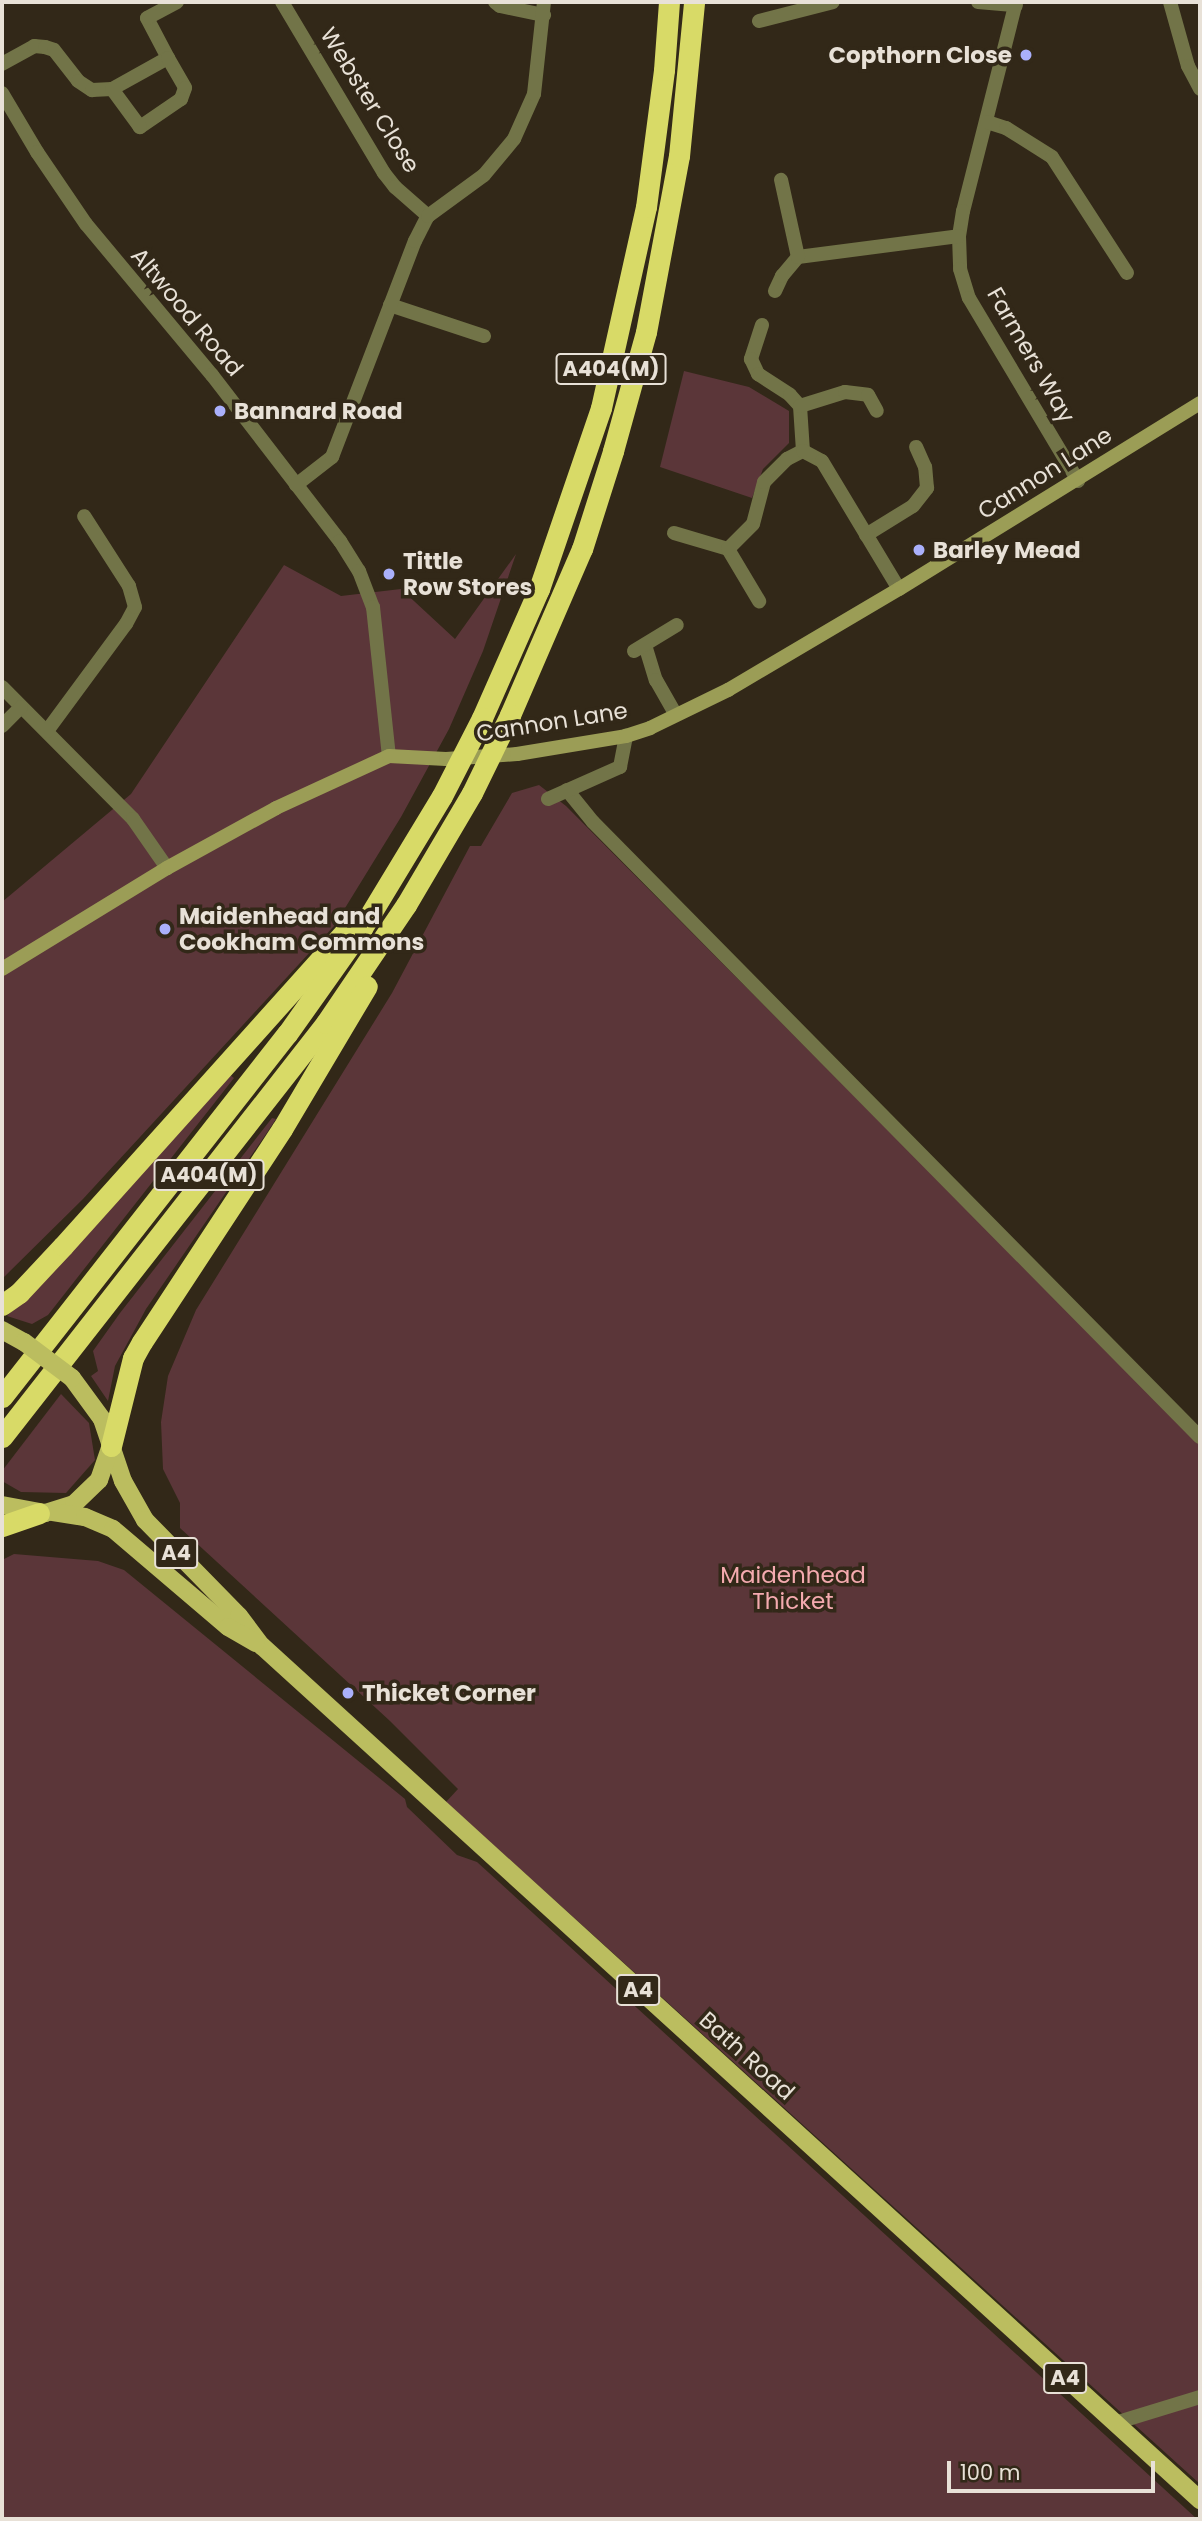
<!DOCTYPE html>
<html>
<head>
<meta charset="utf-8">
<style>
	body { margin:0 }
	#map { position:relative; width:1202px; height:2521px; overflow:hidden; background:#322818; font-family:Poppins,sans-serif }
	div>[style] { position:absolute }
	.green>* { inset:0; background:#5b3639 }
	.street>* { height:14px; margin:-7px; padding:0 7px; transform-origin:7px; border-radius:7px; background:#727448 }
	.secondary>* { height:14px; margin:-7px; padding:0 7px; transform-origin:7px; border-radius:7px; background:#9b9d56 }
	.primary>* { height:18px; margin:-9px; padding:0 9px; transform-origin:9px; border-radius:9px; background:#bbbd5f }
	.highway>* { height:21px; margin:-10.5px; padding:0 10.5px; transform-origin:10.5px; border-radius:10.5px; background:#d8da67 }
	.primary-bridge>* { height:18px; margin:-9px; padding:0 9px; transform-origin:9px; border-radius:9px; background:#bbbd5f }
	.highway-bridge>* { height:21px; margin:-10.5px; padding:0 10.5px; transform-origin:10.5px; border-radius:10.5px; background:#d8da67 }
	.dots>* { width:19px; height:19px; translate:-50% -50%; box-sizing:border-box; border:4px solid #322818; border-radius:50% }
	span { translate:-50% -50%; white-space:nowrap; text-align:center; line-height:1.15; -webkit-text-stroke:7px #322818; paint-order:stroke }
	.shield-label span { padding:2px 5px; background:#322818; border:2px solid; border-radius:5px; -webkit-text-stroke-width:0 }
	.shield-label { font-size:21px; color:#e8e1d7; font-weight:700 }
	.poi-label { font-size:23px; color:#e8e1d7; font-weight:700 }
	.right { translate:-100% -50%; text-align:right }
	.left { translate:0 -50%; text-align:left }
	.street-label { font-size:23px; color:#e8e1d7 }
	.park-label { font-size:23px; color:#f4aaaf }
	.frame { position:absolute; inset:0; border:4px solid #e8e1d7; pointer-events:none }
	.scale { position:absolute; left:947px; top:2461px; width:208px; height:32px; box-sizing:border-box; border:4px solid #e8e1d7; border-top:0; padding-left:9px; font-size:21px; line-height:24px; white-space:nowrap; color:#e8e1d7; -webkit-text-stroke:5px #322818; paint-order:stroke }
</style>
</head>
<body>
<div id="map">
	<div class="green">
		<i style="clip-path:polygon(684px 371px,749px 387px,789px 411px,789px 443px,763px 469px,752px 498px,660px 467px)"></i>
		<i style="clip-path:polygon(516px 554px,483px 651px,449px 729px,401px 817px,334px 926px,83px 1199px,2px 1279px,2px 902px,131px 794px,284px 565px,341px 596px,401px 589px,455px 639px)"></i>
		<i style="clip-path:polygon(539px 785px,566px 806px,1200px 1444px,1200px 2484px,446px 1802px,458px 1789px,390px 1721px,180px 1528px,180px 1503px,163px 1469px,161px 1422px,168px 1376px,196px 1310px,392px 993px,470px 846px,481px 846px,512px 793px)"></i>
		<i style="clip-path:polygon(230px 1075px,234px 1078px,48px 1315px,32px 1324px,7px 1316px,51px 1273px)"></i>
		<i style="clip-path:polygon(272px 1118px,276px 1119px,266px 1134px,146px 1309px,115px 1366px,108px 1401px,91px 1376px,98px 1371px,93px 1351px,120px 1313px)"></i>
		<i style="clip-path:polygon(61px 1394px,89px 1423px,95px 1460px,66px 1493px,21px 1492px,2px 1481px,2px 1471px)"></i>
		<i style="clip-path:polygon(14px 1554px,98px 1561px,124px 1570px,405px 1799px,407px 1807px,457px 1855px,477px 1862px,1197px 2519px,2px 2519px,2px 1560px)"></i>
	</div>
	<div class="street">
		<i style="left:282px;top:2px;width:199px;rotate:59.2deg"></i>
		<i style="left:384px;top:173px;width:18px;rotate:52deg"></i>
		<i style="left:395px;top:187px;width:44px;rotate:41.3deg"></i>
		<i style="left:495px;top:2px;width:6px;rotate:39deg"></i>
		<i style="left:500px;top:6px;width:45px;rotate:11.6deg"></i>
		<i style="left:978px;top:2px;width:38px;rotate:5deg"></i>
		<i style="left:1016px;top:2px;width:216px;rotate:104.2deg"></i>
		<i style="left:963px;top:211px;width:25px;rotate:99deg"></i>
		<i style="left:959px;top:236px;width:33px;rotate:88deg"></i>
		<i style="left:960px;top:269px;width:30px;rotate:73deg"></i>
		<i style="left:969px;top:298px;width:213px;rotate:59.2deg"></i>
		<i style="left:1170px;top:2px;width:66px;rotate:74.3deg"></i>
		<i style="left:1188px;top:66px;width:26px;rotate:62deg"></i>
		<i style="left:759px;top:21px;width:76px;rotate:-14.4deg"></i>
		<i style="left:168px;top:58px;width:45px;rotate:-117.7deg"></i>
		<i style="left:147px;top:18px;width:34px;rotate:-28deg"></i>
		<i style="left:2px;top:64px;width:37px;rotate:-29deg"></i>
		<i style="left:34px;top:46px;width:11px;rotate:5deg"></i>
		<i style="left:45px;top:47px;width:9px;rotate:18deg"></i>
		<i style="left:54px;top:50px;width:39px;rotate:52deg"></i>
		<i style="left:78px;top:81px;width:17px;rotate:33deg"></i>
		<i style="left:92px;top:90px;width:20px;rotate:-3deg"></i>
		<i style="left:112px;top:89px;width:64px;rotate:-29deg"></i>
		<i style="left:168px;top:58px;width:34px;rotate:60deg"></i>
		<i style="left:185px;top:88px;width:12px;rotate:110deg"></i>
		<i style="left:181px;top:99px;width:50px;rotate:145.7deg"></i>
		<i style="left:140px;top:127px;width:47px;rotate:-126.4deg"></i>
		<i style="left:2px;top:93px;width:69px;rotate:59.3deg"></i>
		<i style="left:37px;top:152px;width:87px;rotate:55.8deg"></i>
		<i style="left:86px;top:224px;width:197px;rotate:50.2deg"></i>
		<i style="left:212px;top:375px;width:210px;rotate:52.4deg"></i>
		<i style="left:340px;top:541px;width:36px;rotate:58deg"></i>
		<i style="left:359px;top:571px;width:39px;rotate:69deg"></i>
		<i style="left:373px;top:607px;width:150px;rotate:83.9deg"></i>
		<i style="left:987px;top:122px;width:20px;rotate:18deg"></i>
		<i style="left:1006px;top:128px;width:54px;rotate:32.2deg"></i>
		<i style="left:1052px;top:157px;width:138px;rotate:57.1deg"></i>
		<i style="left:798px;top:257px;width:162px;rotate:-7.4deg"></i>
		<i style="left:775px;top:291px;width:17px;rotate:-65deg"></i>
		<i style="left:782px;top:276px;width:25px;rotate:-50deg"></i>
		<i style="left:798px;top:257px;width:79px;rotate:-102.4deg"></i>
		<i style="left:390px;top:305px;width:99px;rotate:18.3deg"></i>
		<i style="left:762px;top:325px;width:36px;rotate:108deg"></i>
		<i style="left:751px;top:359px;width:17px;rotate:65deg"></i>
		<i style="left:758px;top:374px;width:38px;rotate:33deg"></i>
		<i style="left:790px;top:395px;width:15px;rotate:48deg"></i>
		<i style="left:800px;top:406px;width:45px;rotate:86.2deg"></i>
		<i style="left:800px;top:406px;width:47px;rotate:-17.3deg"></i>
		<i style="left:845px;top:392px;width:23px;rotate:7deg"></i>
		<i style="left:868px;top:395px;width:18px;rotate:61deg"></i>
		<i style="left:296px;top:485px;width:46px;rotate:-37.9deg"></i>
		<i style="left:332px;top:457px;width:231px;rotate:-69deg"></i>
		<i style="left:415px;top:241px;width:28px;rotate:-63deg"></i>
		<i style="left:428px;top:216px;width:69px;rotate:-36.2deg"></i>
		<i style="left:484px;top:175px;width:47px;rotate:-50.2deg"></i>
		<i style="left:514px;top:139px;width:49px;rotate:-66deg"></i>
		<i style="left:534px;top:94px;width:93px;rotate:-83.8deg"></i>
		<i style="left:674px;top:533px;width:56px;rotate:16.5deg"></i>
		<i style="left:728px;top:549px;width:61px;rotate:59.2deg"></i>
		<i style="left:866px;top:535px;width:55px;rotate:-31.7deg"></i>
		<i style="left:913px;top:506px;width:23px;rotate:-52deg"></i>
		<i style="left:927px;top:488px;width:21px;rotate:-95deg"></i>
		<i style="left:925px;top:467px;width:22px;rotate:-114deg"></i>
		<i style="left:728px;top:549px;width:35px;rotate:-45deg"></i>
		<i style="left:753px;top:524px;width:43px;rotate:-75.3deg"></i>
		<i style="left:764px;top:482px;width:33px;rotate:-45deg"></i>
		<i style="left:787px;top:459px;width:18px;rotate:-27deg"></i>
		<i style="left:803px;top:451px;width:21px;rotate:28deg"></i>
		<i style="left:822px;top:461px;width:149px;rotate:59deg"></i>
		<i style="left:645px;top:645px;width:37px;rotate:73deg"></i>
		<i style="left:656px;top:680px;width:40px;rotate:60.3deg"></i>
		<i style="left:634px;top:651px;width:50px;rotate:-31.2deg"></i>
		<i style="left:2px;top:687px;width:186px;rotate:45.2deg"></i>
		<i style="left:133px;top:819px;width:60px;rotate:55.2deg"></i>
		<i style="left:2px;top:726px;width:27px;rotate:-45deg"></i>
		<i style="left:47px;top:731px;width:133px;rotate:-53.6deg"></i>
		<i style="left:126px;top:624px;width:19px;rotate:-62deg"></i>
		<i style="left:135px;top:607px;width:22px;rotate:-106deg"></i>
		<i style="left:129px;top:586px;width:83px;rotate:-122.7deg"></i>
		<i style="left:567px;top:790px;width:41px;rotate:50.9deg"></i>
		<i style="left:593px;top:822px;width:864px;rotate:45.38deg"></i>
		<i style="left:548px;top:799px;width:79px;rotate:-24deg"></i>
		<i style="left:620px;top:767px;width:32px;rotate:-79deg"></i>
		<i style="left:1115px;top:2423px;width:89px;rotate:-17deg"></i>
	</div>
	<div class="secondary">
		<i style="left:2px;top:969px;width:193px;rotate:-31.5deg"></i>
		<i style="left:167px;top:868px;width:124px;rotate:-28.8deg"></i>
		<i style="left:276px;top:808px;width:124px;rotate:-24.7deg"></i>
		<i style="left:389px;top:756px;width:57px;rotate:3deg"></i>
		<i style="left:446px;top:759px;width:71px;rotate:-4deg"></i>
		<i style="left:517px;top:754px;width:110px;rotate:-9.4deg"></i>
		<i style="left:626px;top:736px;width:25px;rotate:-18deg"></i>
		<i style="left:650px;top:728px;width:87px;rotate:-26deg"></i>
		<i style="left:728px;top:690px;width:199px;rotate:-30.6deg"></i>
		<i style="left:899px;top:589px;width:354px;rotate:-31.7deg"></i>
	</div>
	<div class="primary">
		<i style="left:2px;top:1330px;width:25px;rotate:29deg"></i>
		<i style="left:72px;top:1378px;width:51px;rotate:53.8deg"></i>
		<i style="left:102px;top:1419px;width:65px;rotate:71.3deg"></i>
		<i style="left:123px;top:1481px;width:45px;rotate:60.6deg"></i>
		<i style="left:145px;top:1520px;width:134px;rotate:45.6deg"></i>
		<i style="left:239px;top:1616px;width:38px;rotate:53deg"></i>
		<i style="left:262px;top:1646px;width:1269px;rotate:42.32deg"></i>
		<i style="left:2px;top:1505px;width:44px;rotate:10.5deg"></i>
		<i style="left:45px;top:1513px;width:30px;rotate:-17deg"></i>
		<i style="left:74px;top:1504px;width:35px;rotate:-44deg"></i>
		<i style="left:99px;top:1480px;width:36px;rotate:-71deg"></i>
		<i style="left:53px;top:1512px;width:32px;rotate:9deg"></i>
		<i style="left:85px;top:1517px;width:30px;rotate:23deg"></i>
		<i style="left:113px;top:1529px;width:151px;rotate:40.4deg"></i>
		<i style="left:228px;top:1627px;width:32px;rotate:30deg"></i>
	</div>
	<div class="highway">
		<i style="left:510px;top:715px;width:181px;rotate:-66.6deg"></i>
		<i style="left:582px;top:549px;width:103px;rotate:-72.4deg"></i>
		<i style="left:613px;top:451px;width:123px;rotate:-74.5deg"></i>
		<i style="left:646px;top:332px;width:179px;rotate:-79.4deg"></i>
		<i style="left:679px;top:156px;width:155px;rotate:-84.4deg"></i>
		<i style="left:482px;top:718px;width:141px;rotate:-66.2deg"></i>
		<i style="left:539px;top:589px;width:191px;rotate:-71.1deg"></i>
		<i style="left:601px;top:408px;width:206px;rotate:-77.4deg"></i>
		<i style="left:646px;top:207px;width:138px;rotate:-82.5deg"></i>
		<i style="left:664px;top:70px;width:68px;rotate:-85.8deg"></i>
		<i style="left:2px;top:1305px;width:21px;rotate:-35deg"></i>
		<i style="left:19px;top:1293px;width:64px;rotate:-46.9deg"></i>
		<i style="left:63px;top:1246px;width:435px;rotate:-48.1deg"></i>
		<i style="left:2px;top:1397px;width:462px;rotate:-51.9deg"></i>
		<i style="left:287px;top:1034px;width:130px;rotate:-54.7deg"></i>
		<i style="left:362px;top:928px;width:154px;rotate:-58.8deg"></i>
		<i style="left:2px;top:1437px;width:526px;rotate:-51.95deg"></i>
		<i style="left:326px;top:1023px;width:143px;rotate:-55.9deg"></i>
		<i style="left:406px;top:905px;width:130px;rotate:-59.5deg"></i>
		<i style="left:111px;top:1446px;width:91px;rotate:-76deg"></i>
		<i style="left:133px;top:1358px;width:18px;rotate:-61deg"></i>
		<i style="left:142px;top:1342px;width:255px;rotate:-56.7deg"></i>
		<i style="left:282px;top:1129px;width:166px;rotate:-59.3deg"></i>
		<i style="left:2px;top:1526px;width:39px;rotate:-19deg"></i>
	</div>
	<div class="primary-bridge">
		<i style="left:24px;top:1342px;width:60px;rotate:36.9deg"></i>
	</div>
	<div class="highway-bridge">
		<i style="left:472px;top:793px;width:87px;rotate:-64deg"></i>
		<i style="left:442px;top:796px;width:88px;rotate:-62.9deg"></i>
	</div>
	<div class="dots">
		<i style="left:1026px;top:55px;background:#aab0fb"></i>
		<i style="left:220px;top:411px;background:#aab0fb"></i>
		<i style="left:919px;top:550px;background:#aab0fb"></i>
		<i style="left:389px;top:574px;background:#aab0fb"></i>
		<i style="left:165px;top:929px;background:#aab0fb"></i>
		<i style="left:348px;top:1693px;background:#aab0fb"></i>
	</div>
	<div class="shield-label">
		<span style="left:611px;top:369px">A404(M)</span>
		<span style="left:209px;top:1175px">A404(M)</span>
		<span style="left:176px;top:1553px">A4</span>
		<span style="left:638px;top:1990px">A4</span>
		<span style="left:1065px;top:2378px">A4</span>
	</div>
	<div class="poi-label">
		<span class="right" style="left:1012px;top:55px">Copthorn Close</span>
		<span class="left" style="left:234px;top:411px">Bannard Road</span>
		<span class="left" style="left:933px;top:550px">Barley Mead</span>
		<span class="left" style="left:403px;top:574px">Tittle<br>Row Stores</span>
		<span class="left" style="left:179px;top:929px">Maidenhead and<br>Cookham Commons</span>
		<span class="left" style="left:362px;top:1693px">Thicket Corner</span>
	</div>
	<div class="street-label">
		<span style="left:370px;top:100px;rotate:58deg">Webster Close</span>
		<span style="left:187px;top:312px;rotate:50deg">Altwood Road</span>
		<span style="left:1031px;top:355px;rotate:60deg">Farmers Way</span>
		<span style="left:1045px;top:473px;rotate:-32deg">Cannon Lane</span>
		<span style="left:552px;top:722px;rotate:-9deg">Cannon Lane</span>
		<span style="left:747px;top:2056px;rotate:42deg">Bath Road</span>
	</div>
	<div class="park-label">
		<span style="left:793px;top:1588px">Maidenhead<br>Thicket</span>
	</div>
	<div class="frame"></div>
	<div class="scale">100 m</div>
</div>
</body>
</html>
